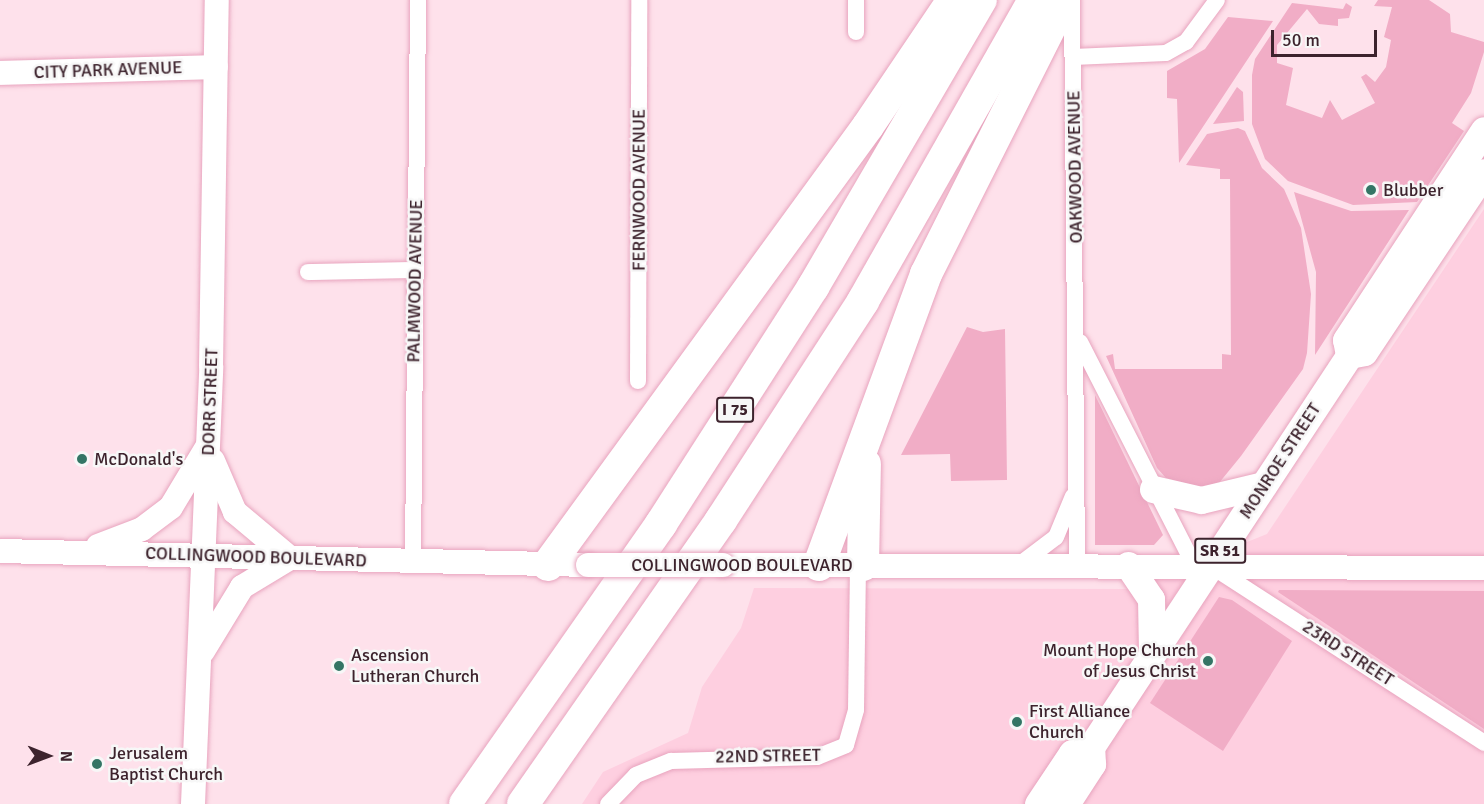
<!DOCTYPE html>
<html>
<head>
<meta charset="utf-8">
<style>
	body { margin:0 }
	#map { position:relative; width:1484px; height:804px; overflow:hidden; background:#fee1eb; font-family:Signika,sans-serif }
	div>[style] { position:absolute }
	.built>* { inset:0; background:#fecfe0 }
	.green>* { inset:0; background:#f1adc6 }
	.roads { filter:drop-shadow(0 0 2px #e8a4be) drop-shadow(0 0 2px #e8a4be) }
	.street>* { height:16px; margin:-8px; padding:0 8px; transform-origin:8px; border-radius:8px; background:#fff }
	.secondary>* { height:24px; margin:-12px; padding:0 12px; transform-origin:12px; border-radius:12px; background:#fff }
	.primary>* { height:27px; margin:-13.5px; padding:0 13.5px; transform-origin:13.5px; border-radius:13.5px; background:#fff }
	.highway>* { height:32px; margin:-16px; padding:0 16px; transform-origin:16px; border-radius:16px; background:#fff }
	.bridges { filter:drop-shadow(0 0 2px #e8a4be) drop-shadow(0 0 2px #e8a4be) }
	.secondary-bridge>* { height:24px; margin:-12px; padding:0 12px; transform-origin:12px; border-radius:12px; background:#fff }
	.dots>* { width:16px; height:16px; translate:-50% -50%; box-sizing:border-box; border:3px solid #f7f7f7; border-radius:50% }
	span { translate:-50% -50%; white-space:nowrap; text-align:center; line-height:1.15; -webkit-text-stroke:5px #f7f7f7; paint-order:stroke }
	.shield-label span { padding:2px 4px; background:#f7f7f7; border:2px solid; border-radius:4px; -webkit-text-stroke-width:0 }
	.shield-label { font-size:16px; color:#3d232d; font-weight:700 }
	.street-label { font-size:18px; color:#3d232d }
	.poi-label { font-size:18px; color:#3d232d }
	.left { translate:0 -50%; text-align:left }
	.right { translate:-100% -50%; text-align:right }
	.north { position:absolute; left:18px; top:726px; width:60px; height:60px; -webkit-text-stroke:4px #f7f7f7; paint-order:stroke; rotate:91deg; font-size:16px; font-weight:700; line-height:24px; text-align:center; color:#3d232d }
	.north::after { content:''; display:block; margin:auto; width:21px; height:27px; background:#3d232d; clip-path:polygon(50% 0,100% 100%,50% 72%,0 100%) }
	.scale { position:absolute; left:1271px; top:30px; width:106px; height:27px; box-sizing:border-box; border:3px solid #3d232d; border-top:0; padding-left:8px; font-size:18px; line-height:21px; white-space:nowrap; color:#3d232d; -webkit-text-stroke:4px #f7f7f7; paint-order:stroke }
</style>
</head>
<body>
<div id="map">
	<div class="built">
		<i style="clip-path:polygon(1484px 209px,1484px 804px,582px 804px,603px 772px,688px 733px,702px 687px,741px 628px,754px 588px,1130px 589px,1267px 534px)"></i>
	</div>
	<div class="green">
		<i style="clip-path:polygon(1378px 0,1429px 0,1450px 14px,1451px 32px,1484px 42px,1484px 52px,1471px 93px,1452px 123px,1464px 131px,1417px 202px,1353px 205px,1288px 181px,1265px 159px,1252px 124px,1252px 75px,1255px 59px,1292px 3px,1343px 9px,1346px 3px,1352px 7px,1349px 18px,1338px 19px,1338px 26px,1319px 24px,1307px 9px,1277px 45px,1277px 63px,1293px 68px,1286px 105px,1322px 118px,1330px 100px,1342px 120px,1375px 103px,1361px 77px,1366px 74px,1375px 82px,1386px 67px,1391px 40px,1384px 37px,1392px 7px,1374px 6px)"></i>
		<i style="clip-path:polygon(1228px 17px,1273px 21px,1179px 163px,1177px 99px,1167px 98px,1167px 71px,1205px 49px)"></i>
		<i style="clip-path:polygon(1237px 87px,1243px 92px,1244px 121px,1213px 124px)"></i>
		<i style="clip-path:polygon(1238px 128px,1245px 131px,1262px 168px,1284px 189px,1301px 228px,1311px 294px,1307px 353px,1303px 369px,1241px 456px,1219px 483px,1205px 489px,1166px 478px,1157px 468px,1106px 356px,1113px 354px,1115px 369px,1222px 369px,1222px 354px,1231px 355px,1230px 179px,1220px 179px,1220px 169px,1186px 165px,1207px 134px)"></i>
		<i style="clip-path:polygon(1294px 192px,1351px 211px,1409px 210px,1315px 355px,1316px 272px)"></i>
		<i style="clip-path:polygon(967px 327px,983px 332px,1005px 329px,1007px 480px,951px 481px,950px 454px,901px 455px)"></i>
		<i style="clip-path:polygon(1095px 395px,1163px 535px,1154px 545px,1095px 545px)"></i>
		<i style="clip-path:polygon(1484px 591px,1484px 729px,1278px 592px,1279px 590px)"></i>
		<i style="clip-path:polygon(1219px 597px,1232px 600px,1292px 641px,1223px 751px,1150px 703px)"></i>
	</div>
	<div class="roads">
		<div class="street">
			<i style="left:856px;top:0;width:32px;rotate:90deg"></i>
			<i style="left:1072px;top:0;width:566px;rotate:89.49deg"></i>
			<i style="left:1073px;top:57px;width:93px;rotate:-2.5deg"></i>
			<i style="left:1166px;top:53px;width:23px;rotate:-29deg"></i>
			<i style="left:1186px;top:42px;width:52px;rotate:-53.6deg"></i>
			<i style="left:308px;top:272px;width:108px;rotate:-1.1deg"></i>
			<i style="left:1080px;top:342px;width:250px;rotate:62.9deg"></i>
			<i style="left:638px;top:381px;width:381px;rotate:-89.8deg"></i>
			<i style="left:413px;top:562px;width:562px;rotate:-89.49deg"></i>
			<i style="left:1019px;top:565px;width:46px;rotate:-37.1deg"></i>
			<i style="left:1056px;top:537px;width:44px;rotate:-67.5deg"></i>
			<i style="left:1214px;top:568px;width:322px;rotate:32.9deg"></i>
			<i style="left:608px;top:804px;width:40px;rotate:-46deg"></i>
			<i style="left:636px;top:775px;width:38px;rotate:-22deg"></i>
			<i style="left:671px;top:761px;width:146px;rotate:-1.6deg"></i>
			<i style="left:817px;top:757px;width:31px;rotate:-22deg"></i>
			<i style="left:846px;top:745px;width:37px;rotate:-74deg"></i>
			<i style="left:856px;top:709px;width:144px;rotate:-89.2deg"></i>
		</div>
		<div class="secondary">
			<i style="left:0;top:73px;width:216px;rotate:-1.6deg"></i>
			<i style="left:98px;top:546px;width:47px;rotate:-21.1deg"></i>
			<i style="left:142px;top:529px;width:36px;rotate:-37deg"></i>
			<i style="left:171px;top:507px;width:70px;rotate:-59deg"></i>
			<i style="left:0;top:551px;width:588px;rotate:1.36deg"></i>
			<i style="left:723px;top:565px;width:761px;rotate:0.23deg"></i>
			<i style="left:203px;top:651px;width:75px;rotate:-58.6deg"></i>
			<i style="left:242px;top:587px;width:56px;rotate:-31.1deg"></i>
			<i style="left:290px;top:558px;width:72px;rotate:-140.1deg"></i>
			<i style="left:235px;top:512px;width:56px;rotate:-113.3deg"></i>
			<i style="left:193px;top:804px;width:438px;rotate:-87.6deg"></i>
			<i style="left:211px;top:366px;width:366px;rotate:-89.1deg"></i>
		</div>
		<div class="primary">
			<i style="left:1349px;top:355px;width:15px;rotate:-101deg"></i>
			<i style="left:1346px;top:340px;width:251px;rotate:-56.7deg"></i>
			<i style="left:1349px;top:355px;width:15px;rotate:-11deg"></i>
			<i style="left:1364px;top:352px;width:216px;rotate:-56.3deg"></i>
			<i style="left:1153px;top:489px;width:49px;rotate:12.9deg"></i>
			<i style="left:1201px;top:500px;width:64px;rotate:-13.6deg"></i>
			<i style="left:1128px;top:565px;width:41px;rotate:55.9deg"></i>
			<i style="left:1151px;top:599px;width:54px;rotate:88.9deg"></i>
			<i style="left:1038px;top:804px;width:61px;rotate:-56.3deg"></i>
			<i style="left:1072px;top:753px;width:20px;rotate:-18deg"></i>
			<i style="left:1066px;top:804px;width:48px;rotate:-57deg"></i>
			<i style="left:1092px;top:764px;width:17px;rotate:-93deg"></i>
			<i style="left:1091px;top:747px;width:469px;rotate:-56.6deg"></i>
		</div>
		<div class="highway">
			<i style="left:548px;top:565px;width:543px;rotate:-53.91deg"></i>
			<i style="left:868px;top:126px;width:152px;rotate:-56deg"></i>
			<i style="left:819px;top:565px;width:310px;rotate:-69.8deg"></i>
			<i style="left:926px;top:274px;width:307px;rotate:-63.3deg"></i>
			<i style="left:863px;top:565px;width:101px;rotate:-88.9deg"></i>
			<i style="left:465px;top:804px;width:342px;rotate:-55deg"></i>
			<i style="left:661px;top:524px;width:282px;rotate:-57.3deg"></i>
			<i style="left:813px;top:287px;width:333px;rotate:-59.7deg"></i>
			<i style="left:523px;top:804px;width:346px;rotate:-55.1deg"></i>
			<i style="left:721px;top:520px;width:261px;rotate:-57deg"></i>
			<i style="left:863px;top:301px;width:346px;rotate:-60.4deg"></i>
		</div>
	</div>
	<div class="bridges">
		<div class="secondary-bridge">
			<i style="left:588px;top:565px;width:135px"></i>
		</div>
	</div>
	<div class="dots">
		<i style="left:1371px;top:190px;background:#347565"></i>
		<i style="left:82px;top:459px;background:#347565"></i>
		<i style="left:1208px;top:661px;background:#347565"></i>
		<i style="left:339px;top:666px;background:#347565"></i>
		<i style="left:1017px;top:722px;background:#347565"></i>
		<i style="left:97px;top:764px;background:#347565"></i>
	</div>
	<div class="shield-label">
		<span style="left:735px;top:410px">I 75</span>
		<span style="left:1220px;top:551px">SR 51</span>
	</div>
	<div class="street-label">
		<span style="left:108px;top:70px;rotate:-2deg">CITY PARK AVENUE</span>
		<span style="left:1075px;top:167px;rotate:-91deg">OAKWOOD AVENUE</span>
		<span style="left:639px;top:190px;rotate:-90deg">FERNWOOD AVENUE</span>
		<span style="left:415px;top:281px;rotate:-89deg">PALMWOOD AVENUE</span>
		<span style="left:210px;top:402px;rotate:-88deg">DORR STREET</span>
		<span style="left:1280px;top:461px;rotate:-57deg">MONROE STREET</span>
		<span style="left:256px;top:557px;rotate:2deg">COLLINGWOOD BOULEVARD</span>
		<span style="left:742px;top:565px">COLLINGWOOD BOULEVARD</span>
		<span style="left:1348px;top:653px;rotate:33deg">23RD STREET</span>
		<span style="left:768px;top:756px;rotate:-1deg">22ND STREET</span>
	</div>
	<div class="poi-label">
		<span class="left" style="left:1383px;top:190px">Blubber</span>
		<span class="left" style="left:94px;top:459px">McDonald's</span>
		<span class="right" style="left:1196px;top:661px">Mount Hope Church<br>of Jesus Christ</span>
		<span class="left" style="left:351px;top:666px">Ascension<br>Lutheran Church</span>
		<span class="left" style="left:1029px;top:722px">First Alliance<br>Church</span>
		<span class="left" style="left:109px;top:764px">Jerusalem<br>Baptist Church</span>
	</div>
	<div class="north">N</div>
	<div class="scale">50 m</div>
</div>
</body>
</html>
